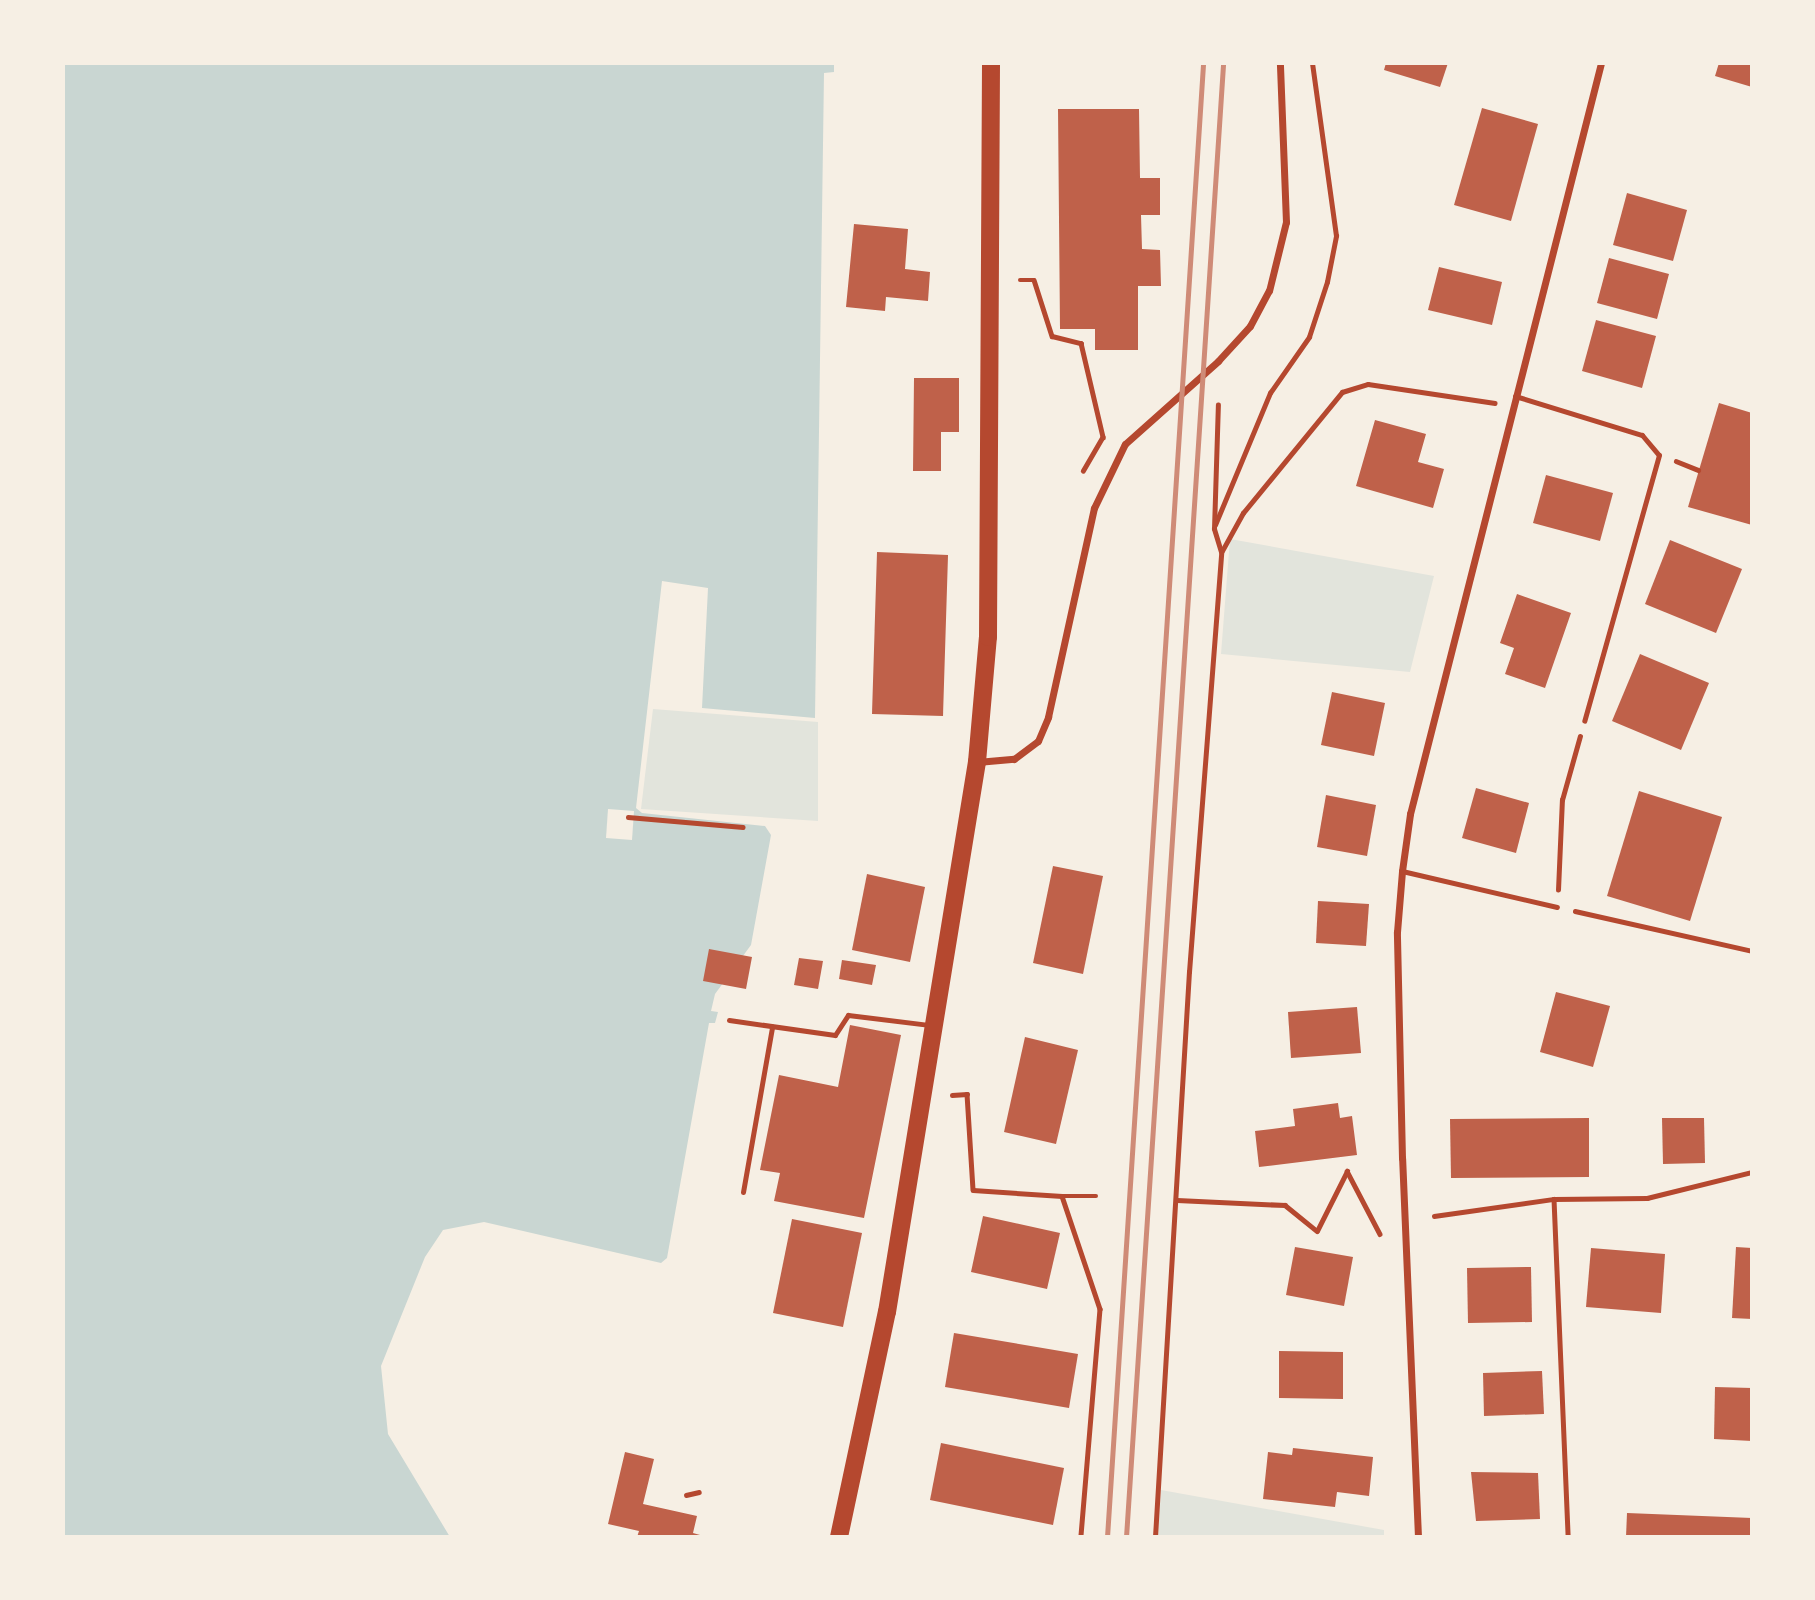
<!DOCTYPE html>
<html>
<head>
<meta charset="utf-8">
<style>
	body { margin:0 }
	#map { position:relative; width:1815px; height:1600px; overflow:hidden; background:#f6efe4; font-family:Roboto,sans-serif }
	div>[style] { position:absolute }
	.green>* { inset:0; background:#e2e4dc }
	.water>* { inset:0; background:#c9d6d2 }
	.pier>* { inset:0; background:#f6efe4 }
	.building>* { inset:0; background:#bf614a }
	.path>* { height:4.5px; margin:-2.25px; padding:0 2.25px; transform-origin:2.25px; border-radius:2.25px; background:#b5482f }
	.service>* { height:5px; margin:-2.5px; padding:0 2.5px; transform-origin:2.5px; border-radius:2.5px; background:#b5482f }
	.minor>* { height:7px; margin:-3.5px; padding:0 3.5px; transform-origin:3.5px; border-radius:3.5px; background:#b5482f }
	.primary>* { height:18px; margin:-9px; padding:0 9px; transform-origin:9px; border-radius:9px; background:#b5482f }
	.rail>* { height:5px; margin:-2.5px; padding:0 2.5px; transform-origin:2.5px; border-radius:2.5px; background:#cf8b77 }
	span { translate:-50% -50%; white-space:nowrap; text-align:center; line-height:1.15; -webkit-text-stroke:5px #f6efe4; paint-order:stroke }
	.frame { position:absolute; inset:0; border:65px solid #f6efe4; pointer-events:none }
</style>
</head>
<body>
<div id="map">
	<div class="green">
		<i style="clip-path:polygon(1230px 539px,1434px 576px,1410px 672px,1221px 654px)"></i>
		<i style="clip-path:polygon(653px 709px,818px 722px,818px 821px,641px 809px)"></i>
		<i style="clip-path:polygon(1161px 1490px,1384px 1530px,1384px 1537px,1158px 1537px)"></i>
	</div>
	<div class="water">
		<i style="clip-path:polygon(63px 63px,834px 63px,834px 72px,824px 73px,815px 718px,702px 708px,708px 588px,662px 581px,636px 808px,642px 813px,765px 826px,771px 835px,751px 945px,715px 994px,711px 1011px,718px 1012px,715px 1023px,709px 1023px,667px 1258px,661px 1263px,484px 1222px,443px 1230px,425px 1257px,381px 1366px,388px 1434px,450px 1537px,63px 1537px)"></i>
	</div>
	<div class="pier">
		<i style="clip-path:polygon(608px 809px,634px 811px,632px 840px,606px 838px)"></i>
	</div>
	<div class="building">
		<i style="clip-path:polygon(1386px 63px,1448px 63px,1440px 87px,1384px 70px)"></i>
		<i style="clip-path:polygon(1719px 63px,1752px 63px,1752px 87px,1715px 76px)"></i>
		<i style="clip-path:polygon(1482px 108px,1538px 124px,1511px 221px,1454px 205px)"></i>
		<i style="clip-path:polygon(1058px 109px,1139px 109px,1140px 178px,1160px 178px,1160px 215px,1141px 215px,1142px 249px,1160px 250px,1161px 286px,1138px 286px,1138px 350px,1095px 350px,1095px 329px,1060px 329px)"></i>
		<i style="clip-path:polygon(1627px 193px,1687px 210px,1673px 261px,1613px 245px)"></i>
		<i style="clip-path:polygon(854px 224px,908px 229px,905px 269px,930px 272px,928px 301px,886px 297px,885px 311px,846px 307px)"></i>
		<i style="clip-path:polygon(1609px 258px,1669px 274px,1657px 319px,1597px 303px)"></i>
		<i style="clip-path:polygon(1439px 267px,1502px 282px,1492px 325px,1428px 310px)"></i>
		<i style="clip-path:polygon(1596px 320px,1656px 336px,1642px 388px,1582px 371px)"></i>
		<i style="clip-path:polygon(914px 378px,959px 378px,959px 432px,941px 432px,941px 471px,913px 471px)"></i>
		<i style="clip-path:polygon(1719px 403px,1752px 413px,1752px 525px,1688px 507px)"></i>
		<i style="clip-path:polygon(1375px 420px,1426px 434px,1418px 462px,1444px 469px,1433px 508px,1356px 486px)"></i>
		<i style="clip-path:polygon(1546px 475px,1613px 493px,1600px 541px,1533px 523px)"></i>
		<i style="clip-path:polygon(1670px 540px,1742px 569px,1716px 633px,1645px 604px)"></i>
		<i style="clip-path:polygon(877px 552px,948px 555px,943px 716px,872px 714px)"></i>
		<i style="clip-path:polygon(1517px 594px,1571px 613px,1545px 688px,1505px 674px,1514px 648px,1500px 643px)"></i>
		<i style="clip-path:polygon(1640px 654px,1709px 683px,1681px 750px,1612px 721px)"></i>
		<i style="clip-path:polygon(1332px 692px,1385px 703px,1374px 756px,1321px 745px)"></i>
		<i style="clip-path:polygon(1476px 788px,1529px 803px,1516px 853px,1462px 838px)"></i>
		<i style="clip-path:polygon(1639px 791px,1722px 817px,1690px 921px,1607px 896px)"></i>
		<i style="clip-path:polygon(1326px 795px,1376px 805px,1367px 856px,1317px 847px)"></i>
		<i style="clip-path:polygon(1053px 866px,1103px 876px,1083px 974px,1033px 963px)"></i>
		<i style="clip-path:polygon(867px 874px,925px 887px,910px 962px,852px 950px)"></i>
		<i style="clip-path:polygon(1318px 901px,1369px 904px,1366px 946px,1316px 943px)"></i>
		<i style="clip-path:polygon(709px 949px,752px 957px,746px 989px,703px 981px)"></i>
		<i style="clip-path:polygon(799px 958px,823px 961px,818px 989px,794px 985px)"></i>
		<i style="clip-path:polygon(842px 960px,876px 965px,872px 985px,839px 979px)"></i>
		<i style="clip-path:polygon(1556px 992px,1610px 1006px,1593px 1067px,1540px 1052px)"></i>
		<i style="clip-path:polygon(1357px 1007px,1361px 1053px,1291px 1058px,1288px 1012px)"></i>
		<i style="clip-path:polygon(850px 1025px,901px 1035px,864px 1218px,774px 1201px,780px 1173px,760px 1170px,779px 1075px,838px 1087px)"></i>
		<i style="clip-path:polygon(1025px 1037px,1078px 1050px,1056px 1144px,1004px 1132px)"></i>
		<i style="clip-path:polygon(1338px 1103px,1340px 1118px,1352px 1116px,1357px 1155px,1259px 1167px,1255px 1131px,1295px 1126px,1293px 1109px)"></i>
		<i style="clip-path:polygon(1589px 1118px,1589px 1177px,1451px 1178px,1450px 1119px)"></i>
		<i style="clip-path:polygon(1662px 1118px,1704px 1118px,1705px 1163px,1663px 1164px)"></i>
		<i style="clip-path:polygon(983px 1216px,1060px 1233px,1047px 1289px,971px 1272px)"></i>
		<i style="clip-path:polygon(792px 1219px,862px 1233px,843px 1327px,773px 1313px)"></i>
		<i style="clip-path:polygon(1295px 1247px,1353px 1257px,1344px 1306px,1286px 1295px)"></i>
		<i style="clip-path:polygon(1736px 1247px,1752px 1248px,1752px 1319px,1732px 1318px)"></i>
		<i style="clip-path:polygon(1591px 1248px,1665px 1254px,1661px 1313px,1586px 1307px)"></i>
		<i style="clip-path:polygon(1531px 1267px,1532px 1322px,1468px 1323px,1467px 1268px)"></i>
		<i style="clip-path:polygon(954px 1333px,1078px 1354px,1069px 1408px,945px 1387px)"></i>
		<i style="clip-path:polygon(1279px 1351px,1343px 1352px,1343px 1399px,1279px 1398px)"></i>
		<i style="clip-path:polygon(1542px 1371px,1544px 1414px,1484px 1416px,1483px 1373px)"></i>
		<i style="clip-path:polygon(1715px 1387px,1752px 1388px,1752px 1441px,1714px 1439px)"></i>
		<i style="clip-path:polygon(941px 1443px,1064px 1468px,1053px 1525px,930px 1500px)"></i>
		<i style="clip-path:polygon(1293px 1448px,1373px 1457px,1369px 1496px,1337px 1492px,1335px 1507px,1263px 1499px,1268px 1452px,1292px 1455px)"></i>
		<i style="clip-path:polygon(625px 1452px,654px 1459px,643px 1504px,697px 1516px,693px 1533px,707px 1537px,637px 1537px,639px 1531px,608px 1524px)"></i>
		<i style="clip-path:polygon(1471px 1472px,1538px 1473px,1540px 1519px,1476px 1521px)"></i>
		<i style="clip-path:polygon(1627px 1513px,1752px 1518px,1752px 1537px,1626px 1537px)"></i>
	</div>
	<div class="path">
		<i style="left:1020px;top:280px;width:14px"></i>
		<i style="left:1034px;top:280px;width:59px;rotate:72.2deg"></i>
		<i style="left:1052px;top:336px;width:30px;rotate:14deg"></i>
		<i style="left:1081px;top:343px;width:97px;rotate:76.8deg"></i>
		<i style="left:1103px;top:437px;width:39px;rotate:120deg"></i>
		<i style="left:1676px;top:461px;width:24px;rotate:22deg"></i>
		<i style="left:1215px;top:525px;width:143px;rotate:-67.4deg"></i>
		<i style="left:1270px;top:393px;width:68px;rotate:-55.1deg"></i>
		<i style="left:1309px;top:337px;width:58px;rotate:-71.9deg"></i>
		<i style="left:1327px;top:282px;width:47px;rotate:-78.9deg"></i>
		<i style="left:1336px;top:236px;width:175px;rotate:-97.9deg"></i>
		<i style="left:1222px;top:551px;width:43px;rotate:-61.1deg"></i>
		<i style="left:1243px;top:513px;width:156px;rotate:-50.7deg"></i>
		<i style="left:1342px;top:392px;width:27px;rotate:-17deg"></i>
		<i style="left:1368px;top:384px;width:128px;rotate:8.5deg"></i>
		<i style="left:628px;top:817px;width:115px;rotate:5deg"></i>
		<i style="left:1558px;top:890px;width:90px;rotate:-87.5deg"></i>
		<i style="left:1562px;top:800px;width:66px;rotate:-74.3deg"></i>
		<i style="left:1575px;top:911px;width:181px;rotate:12.7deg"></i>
		<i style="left:952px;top:1095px;width:15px;rotate:-4deg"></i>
		<i style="left:967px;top:1094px;width:96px;rotate:86.4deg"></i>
		<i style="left:973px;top:1190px;width:89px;rotate:3.9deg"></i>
		<i style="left:1062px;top:1196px;width:119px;rotate:71.4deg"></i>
		<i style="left:1100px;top:1309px;width:229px;rotate:94.8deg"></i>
		<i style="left:1062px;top:1196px;width:34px"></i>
		<i style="left:1554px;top:1199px;width:338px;rotate:87.6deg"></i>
		<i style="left:1177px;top:1200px;width:108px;rotate:2.7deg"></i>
		<i style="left:1285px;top:1205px;width:41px;rotate:39.1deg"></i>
		<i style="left:1317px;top:1231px;width:67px;rotate:-63.4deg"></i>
		<i style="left:1347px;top:1171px;width:71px;rotate:62.4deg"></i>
		<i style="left:1434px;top:1216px;width:121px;rotate:-8.1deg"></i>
		<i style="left:1554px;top:1199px;width:93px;rotate:-0.6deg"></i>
		<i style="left:1647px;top:1198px;width:108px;rotate:-13.9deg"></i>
		<i style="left:686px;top:1495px;width:13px;rotate:-13deg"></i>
		<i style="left:1155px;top:1537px;width:566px;rotate:-86.56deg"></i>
		<i style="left:1189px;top:972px;width:421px;rotate:-85.6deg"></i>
		<i style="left:1221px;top:552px;width:24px;rotate:-107deg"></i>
		<i style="left:1214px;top:529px;width:124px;rotate:-88.2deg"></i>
	</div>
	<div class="service">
		<i style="left:1515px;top:396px;width:133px;rotate:17.1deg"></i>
		<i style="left:1642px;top:435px;width:26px;rotate:50deg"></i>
		<i style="left:1659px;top:455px;width:276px;rotate:105.7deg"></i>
		<i style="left:1402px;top:871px;width:159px;rotate:13.1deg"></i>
		<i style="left:729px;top:1020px;width:107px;rotate:8.1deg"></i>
		<i style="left:835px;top:1035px;width:24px;rotate:-57deg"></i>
		<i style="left:848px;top:1015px;width:83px;rotate:7deg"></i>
		<i style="left:743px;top:1192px;width:168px;rotate:-80deg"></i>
	</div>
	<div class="minor">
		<i style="left:977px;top:762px;width:37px;rotate:-5deg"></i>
		<i style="left:1014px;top:759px;width:30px;rotate:-37deg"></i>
		<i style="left:1038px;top:741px;width:26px;rotate:-67deg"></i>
		<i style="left:1048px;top:717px;width:214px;rotate:-77.6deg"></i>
		<i style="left:1094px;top:508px;width:71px;rotate:-64.2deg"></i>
		<i style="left:1125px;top:444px;width:125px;rotate:-41.7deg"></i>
		<i style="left:1218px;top:361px;width:47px;rotate:-47.6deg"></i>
		<i style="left:1250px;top:326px;width:40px;rotate:-62deg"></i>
		<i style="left:1269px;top:291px;width:71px;rotate:-76.2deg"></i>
		<i style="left:1286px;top:222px;width:159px;rotate:-92.2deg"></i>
		<i style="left:1418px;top:1537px;width:379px;rotate:-92.4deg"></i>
		<i style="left:1402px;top:1158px;width:226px;rotate:-91.3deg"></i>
		<i style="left:1397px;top:932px;width:61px;rotate:-85.3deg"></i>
		<i style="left:1402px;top:871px;width:58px;rotate:-82deg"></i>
		<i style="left:1410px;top:814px;width:775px;rotate:-75.73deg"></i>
	</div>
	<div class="primary">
		<i style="left:839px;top:1537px;width:230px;rotate:-78deg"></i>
		<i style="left:887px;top:1312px;width:557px;rotate:-80.71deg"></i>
		<i style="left:977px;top:762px;width:125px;rotate:-85deg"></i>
		<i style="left:988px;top:637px;width:574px;rotate:-89.7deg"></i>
	</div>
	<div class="rail">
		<i style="left:1107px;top:1537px;width:1477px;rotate:-86.27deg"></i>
		<i style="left:1126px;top:1537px;width:1477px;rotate:-86.23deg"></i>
	</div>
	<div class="frame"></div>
</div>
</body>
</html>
